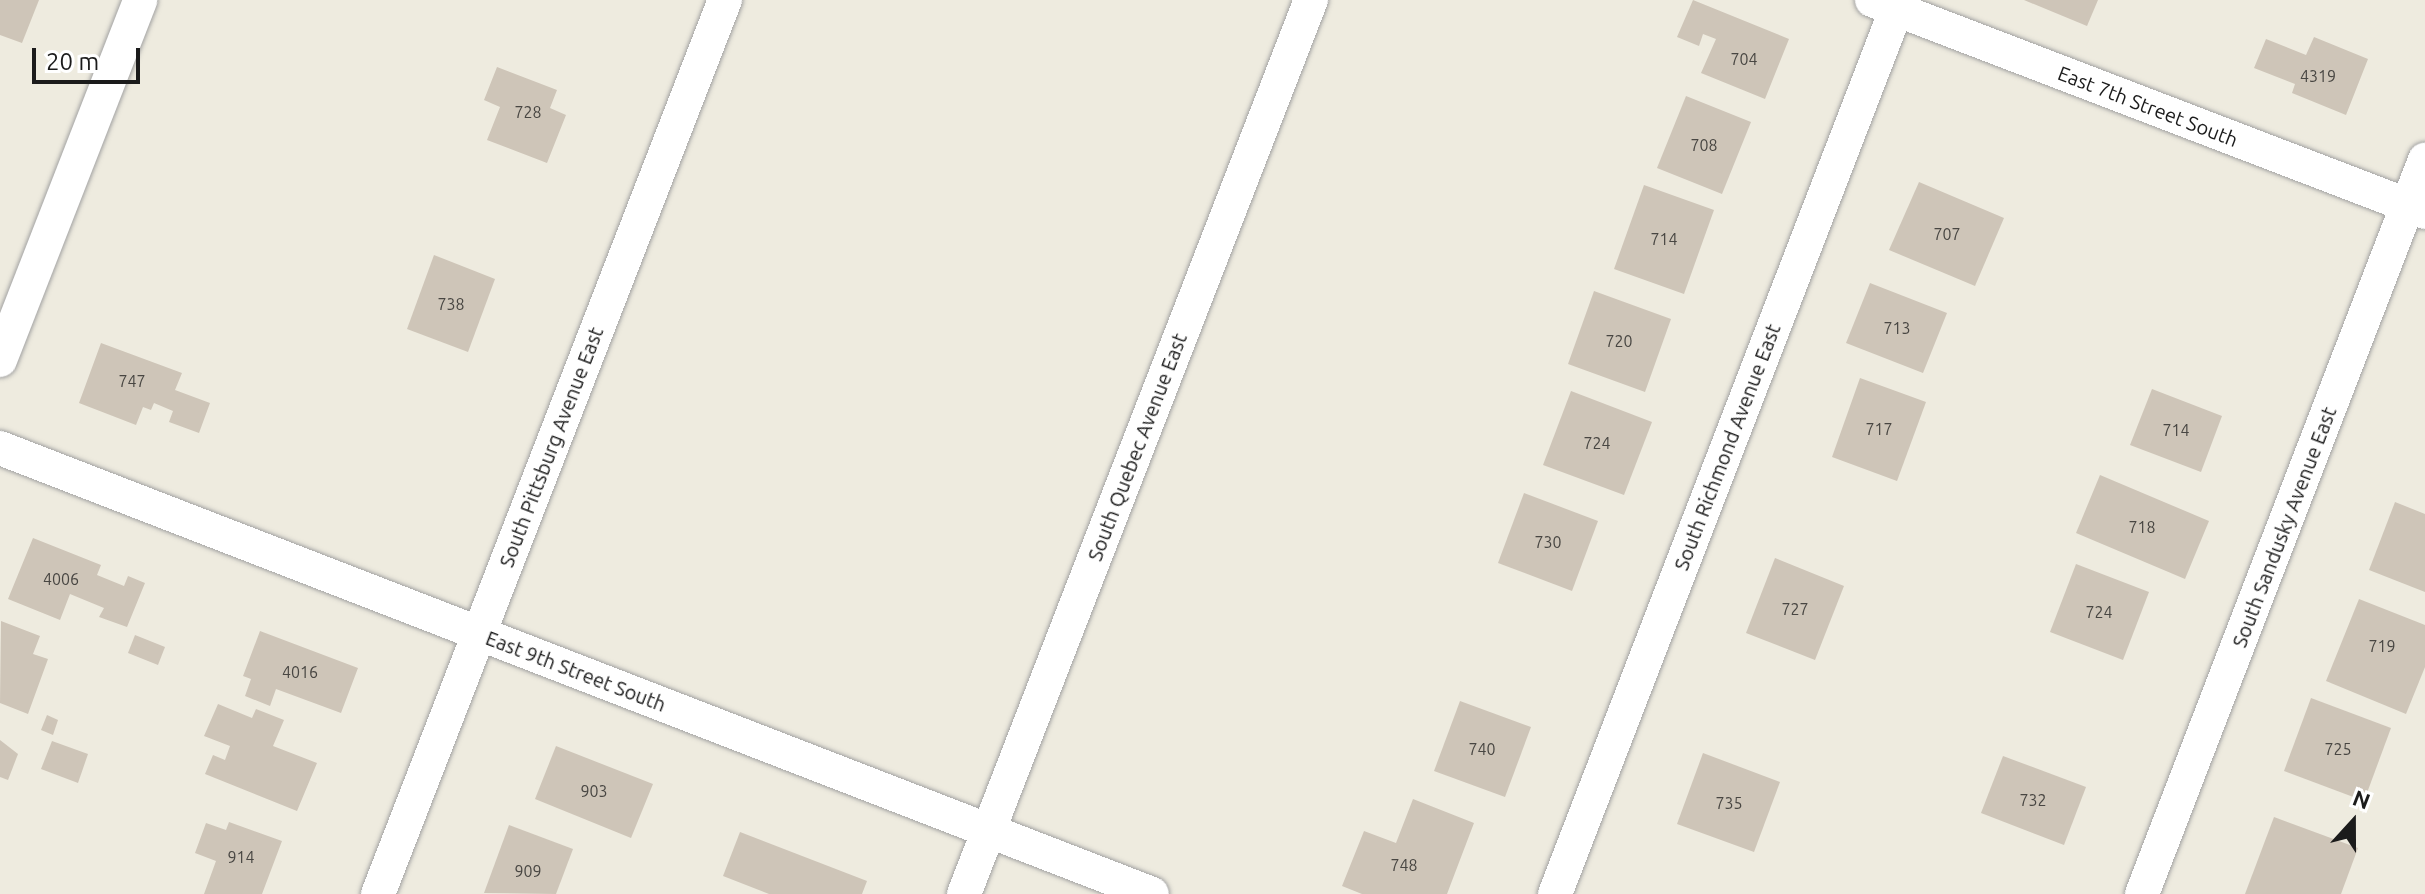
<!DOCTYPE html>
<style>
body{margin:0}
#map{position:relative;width:2425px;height:894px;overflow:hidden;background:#eeebdf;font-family:Ubuntu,sans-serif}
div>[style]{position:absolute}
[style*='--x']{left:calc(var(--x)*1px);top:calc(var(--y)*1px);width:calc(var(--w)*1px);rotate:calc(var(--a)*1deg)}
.building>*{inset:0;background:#cec5b8}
.roads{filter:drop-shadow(0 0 2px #a2a2a2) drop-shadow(0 0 2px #a2a2a2)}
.street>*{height:34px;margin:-17px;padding:0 17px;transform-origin:17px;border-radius:17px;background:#fff}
span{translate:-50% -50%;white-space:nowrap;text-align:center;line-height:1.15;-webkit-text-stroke:6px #fff;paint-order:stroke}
.number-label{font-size:16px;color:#484642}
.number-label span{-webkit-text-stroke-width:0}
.street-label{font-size:20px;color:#1b1b1b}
.north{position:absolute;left:2313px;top:782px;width:80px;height:80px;-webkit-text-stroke:6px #fff;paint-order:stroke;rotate:21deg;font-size:22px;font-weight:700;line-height:32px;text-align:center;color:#1b1b1b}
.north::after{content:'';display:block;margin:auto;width:28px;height:36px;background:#1b1b1b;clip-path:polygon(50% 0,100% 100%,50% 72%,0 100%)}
.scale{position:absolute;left:32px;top:48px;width:108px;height:36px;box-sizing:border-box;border:4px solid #1b1b1b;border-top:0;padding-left:10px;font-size:24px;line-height:28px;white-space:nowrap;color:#1b1b1b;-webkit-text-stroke:6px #fff;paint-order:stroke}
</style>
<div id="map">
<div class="building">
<i style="clip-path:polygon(0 0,39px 0,22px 43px,0 35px)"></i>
<i style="clip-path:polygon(1693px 0,1789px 39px,1765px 99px,1701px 73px,1716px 39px,1703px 34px,1699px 46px,1677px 37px)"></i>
<i style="clip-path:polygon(2024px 0,2098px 0,2087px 26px)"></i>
<i style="clip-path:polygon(2314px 37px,2368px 59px,2346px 115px,2292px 93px,2295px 84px,2254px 68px,2266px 39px,2306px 55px)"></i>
<i style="clip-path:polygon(497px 67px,557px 90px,550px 108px,566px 115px,547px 163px,487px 140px,500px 107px,484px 100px)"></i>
<i style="clip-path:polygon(1686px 96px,1751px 122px,1722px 194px,1657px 168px)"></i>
<i style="clip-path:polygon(1919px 182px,2004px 218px,1975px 286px,1889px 250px)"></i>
<i style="clip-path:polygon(1644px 185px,1714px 210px,1684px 294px,1614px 269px)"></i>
<i style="clip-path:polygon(434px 255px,495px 279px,468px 352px,407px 329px)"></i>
<i style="clip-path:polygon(1870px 283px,1947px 313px,1923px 373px,1846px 343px)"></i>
<i style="clip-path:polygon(1594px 291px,1671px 319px,1645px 392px,1568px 364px)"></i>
<i style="clip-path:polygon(101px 343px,182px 373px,175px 390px,210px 403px,199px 433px,169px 422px,173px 411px,154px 403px,151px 410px,143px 407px,136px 425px,79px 403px)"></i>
<i style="clip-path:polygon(1860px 378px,1926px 402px,1897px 481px,1832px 457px)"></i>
<i style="clip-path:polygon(2152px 389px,2222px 416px,2201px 472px,2130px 445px)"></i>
<i style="clip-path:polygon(1571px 391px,1652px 422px,1624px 495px,1543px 465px)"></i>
<i style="clip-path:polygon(2100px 475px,2209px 521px,2185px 579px,2076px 533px)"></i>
<i style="clip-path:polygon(1524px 493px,1598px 521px,1572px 591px,1498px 563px)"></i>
<i style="clip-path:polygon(2395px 502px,2425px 514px,2425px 592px,2369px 570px)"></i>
<i style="clip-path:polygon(33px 538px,101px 565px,97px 575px,124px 586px,128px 576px,145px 583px,127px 627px,99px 617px,104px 608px,70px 594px,60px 620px,8px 599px)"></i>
<i style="clip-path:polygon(1775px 558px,1844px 586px,1815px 660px,1746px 633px)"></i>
<i style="clip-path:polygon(2076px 564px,2149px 592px,2123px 660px,2050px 632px)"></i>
<i style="clip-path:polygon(2359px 599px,2425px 625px,2425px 667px,2406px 714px,2326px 681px)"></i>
<i style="clip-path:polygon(1px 621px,40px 636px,33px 654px,48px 659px,28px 714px,0 703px)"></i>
<i style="clip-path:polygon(260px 631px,358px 668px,341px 713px,276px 689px,270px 706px,245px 696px,251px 679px,243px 676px)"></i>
<i style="clip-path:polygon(135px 635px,165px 647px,158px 665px,128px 653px)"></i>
<i style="clip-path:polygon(2311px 698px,2391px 728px,2364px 801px,2284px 771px)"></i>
<i style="clip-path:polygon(1460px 701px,1531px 727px,1505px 797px,1434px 771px)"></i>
<i style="clip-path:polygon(218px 704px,252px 718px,256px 709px,284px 720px,273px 746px,317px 763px,297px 811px,205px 774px,213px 755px,225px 760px,230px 746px,204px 736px)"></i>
<i style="clip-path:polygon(47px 715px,58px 720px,53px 735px,41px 730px)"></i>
<i style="clip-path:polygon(0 740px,18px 754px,8px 780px,0 777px)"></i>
<i style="clip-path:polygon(52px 741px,88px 754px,78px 783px,41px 769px)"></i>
<i style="clip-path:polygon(556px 746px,653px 784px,631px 838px,535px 799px)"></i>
<i style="clip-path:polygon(1703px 753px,1780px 782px,1754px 852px,1677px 824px)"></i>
<i style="clip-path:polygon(2003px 756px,2086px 787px,2064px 845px,1981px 813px)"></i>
<i style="clip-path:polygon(1413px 799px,1474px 823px,1447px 894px,1362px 894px,1342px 886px,1364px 831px,1396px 843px)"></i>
<i style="clip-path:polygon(2274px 817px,2358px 848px,2341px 894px,2245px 894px)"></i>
<i style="clip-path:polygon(229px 822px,282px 841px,262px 894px,204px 894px,216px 861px,195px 853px,206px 823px,226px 830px)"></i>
<i style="clip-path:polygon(509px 825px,573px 849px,556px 894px,484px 893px)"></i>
<i style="clip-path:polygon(740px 832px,867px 881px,862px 894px,769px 894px,723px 876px)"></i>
</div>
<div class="roads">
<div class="street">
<i style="--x:1872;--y:0;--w:592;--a:20.97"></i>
<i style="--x:0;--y:360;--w:386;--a:-68.7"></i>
<i style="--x:0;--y:448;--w:1235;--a:21.16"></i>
<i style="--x:378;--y:894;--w:959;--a:-68.79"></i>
<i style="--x:964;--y:894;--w:959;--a:-68.79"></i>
<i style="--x:1555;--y:894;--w:958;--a:-68.9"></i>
<i style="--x:2142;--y:894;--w:787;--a:-68.92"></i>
</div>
</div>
<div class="number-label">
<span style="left:1744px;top:59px">704</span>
<span style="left:2318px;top:76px">4319</span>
<span style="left:528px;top:112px">728</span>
<span style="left:1704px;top:145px">708</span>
<span style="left:1947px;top:234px">707</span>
<span style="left:1664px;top:239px">714</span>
<span style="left:451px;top:304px">738</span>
<span style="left:1897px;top:328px">713</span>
<span style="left:1619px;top:341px">720</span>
<span style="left:132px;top:381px">747</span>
<span style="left:1879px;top:429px">717</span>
<span style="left:2176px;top:430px">714</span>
<span style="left:1597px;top:443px">724</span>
<span style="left:2142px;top:527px">718</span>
<span style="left:1548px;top:542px">730</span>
<span style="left:61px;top:579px">4006</span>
<span style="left:1795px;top:609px">727</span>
<span style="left:2099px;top:612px">724</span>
<span style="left:2382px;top:646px">719</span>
<span style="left:300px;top:672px">4016</span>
<span style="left:1482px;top:749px">740</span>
<span style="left:2338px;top:749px">725</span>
<span style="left:594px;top:791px">903</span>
<span style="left:2033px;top:800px">732</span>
<span style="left:1729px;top:803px">735</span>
<span style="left:241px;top:857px">914</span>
<span style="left:1404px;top:865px">748</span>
<span style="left:528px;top:871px">909</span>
</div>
<div class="street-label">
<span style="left:2148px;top:106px;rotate:21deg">East 7th Street South</span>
<span style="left:551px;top:447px;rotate:-69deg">South Pittsburg Avenue East</span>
<span style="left:1137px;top:447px;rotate:-69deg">South Quebec Avenue East</span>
<span style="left:1727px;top:447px;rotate:-69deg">South Richmond Avenue East</span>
<span style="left:2284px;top:527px;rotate:-69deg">South Sandusky Avenue East</span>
<span style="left:576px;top:671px;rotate:21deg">East 9th Street South</span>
</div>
<div class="north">N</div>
<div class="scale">20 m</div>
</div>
